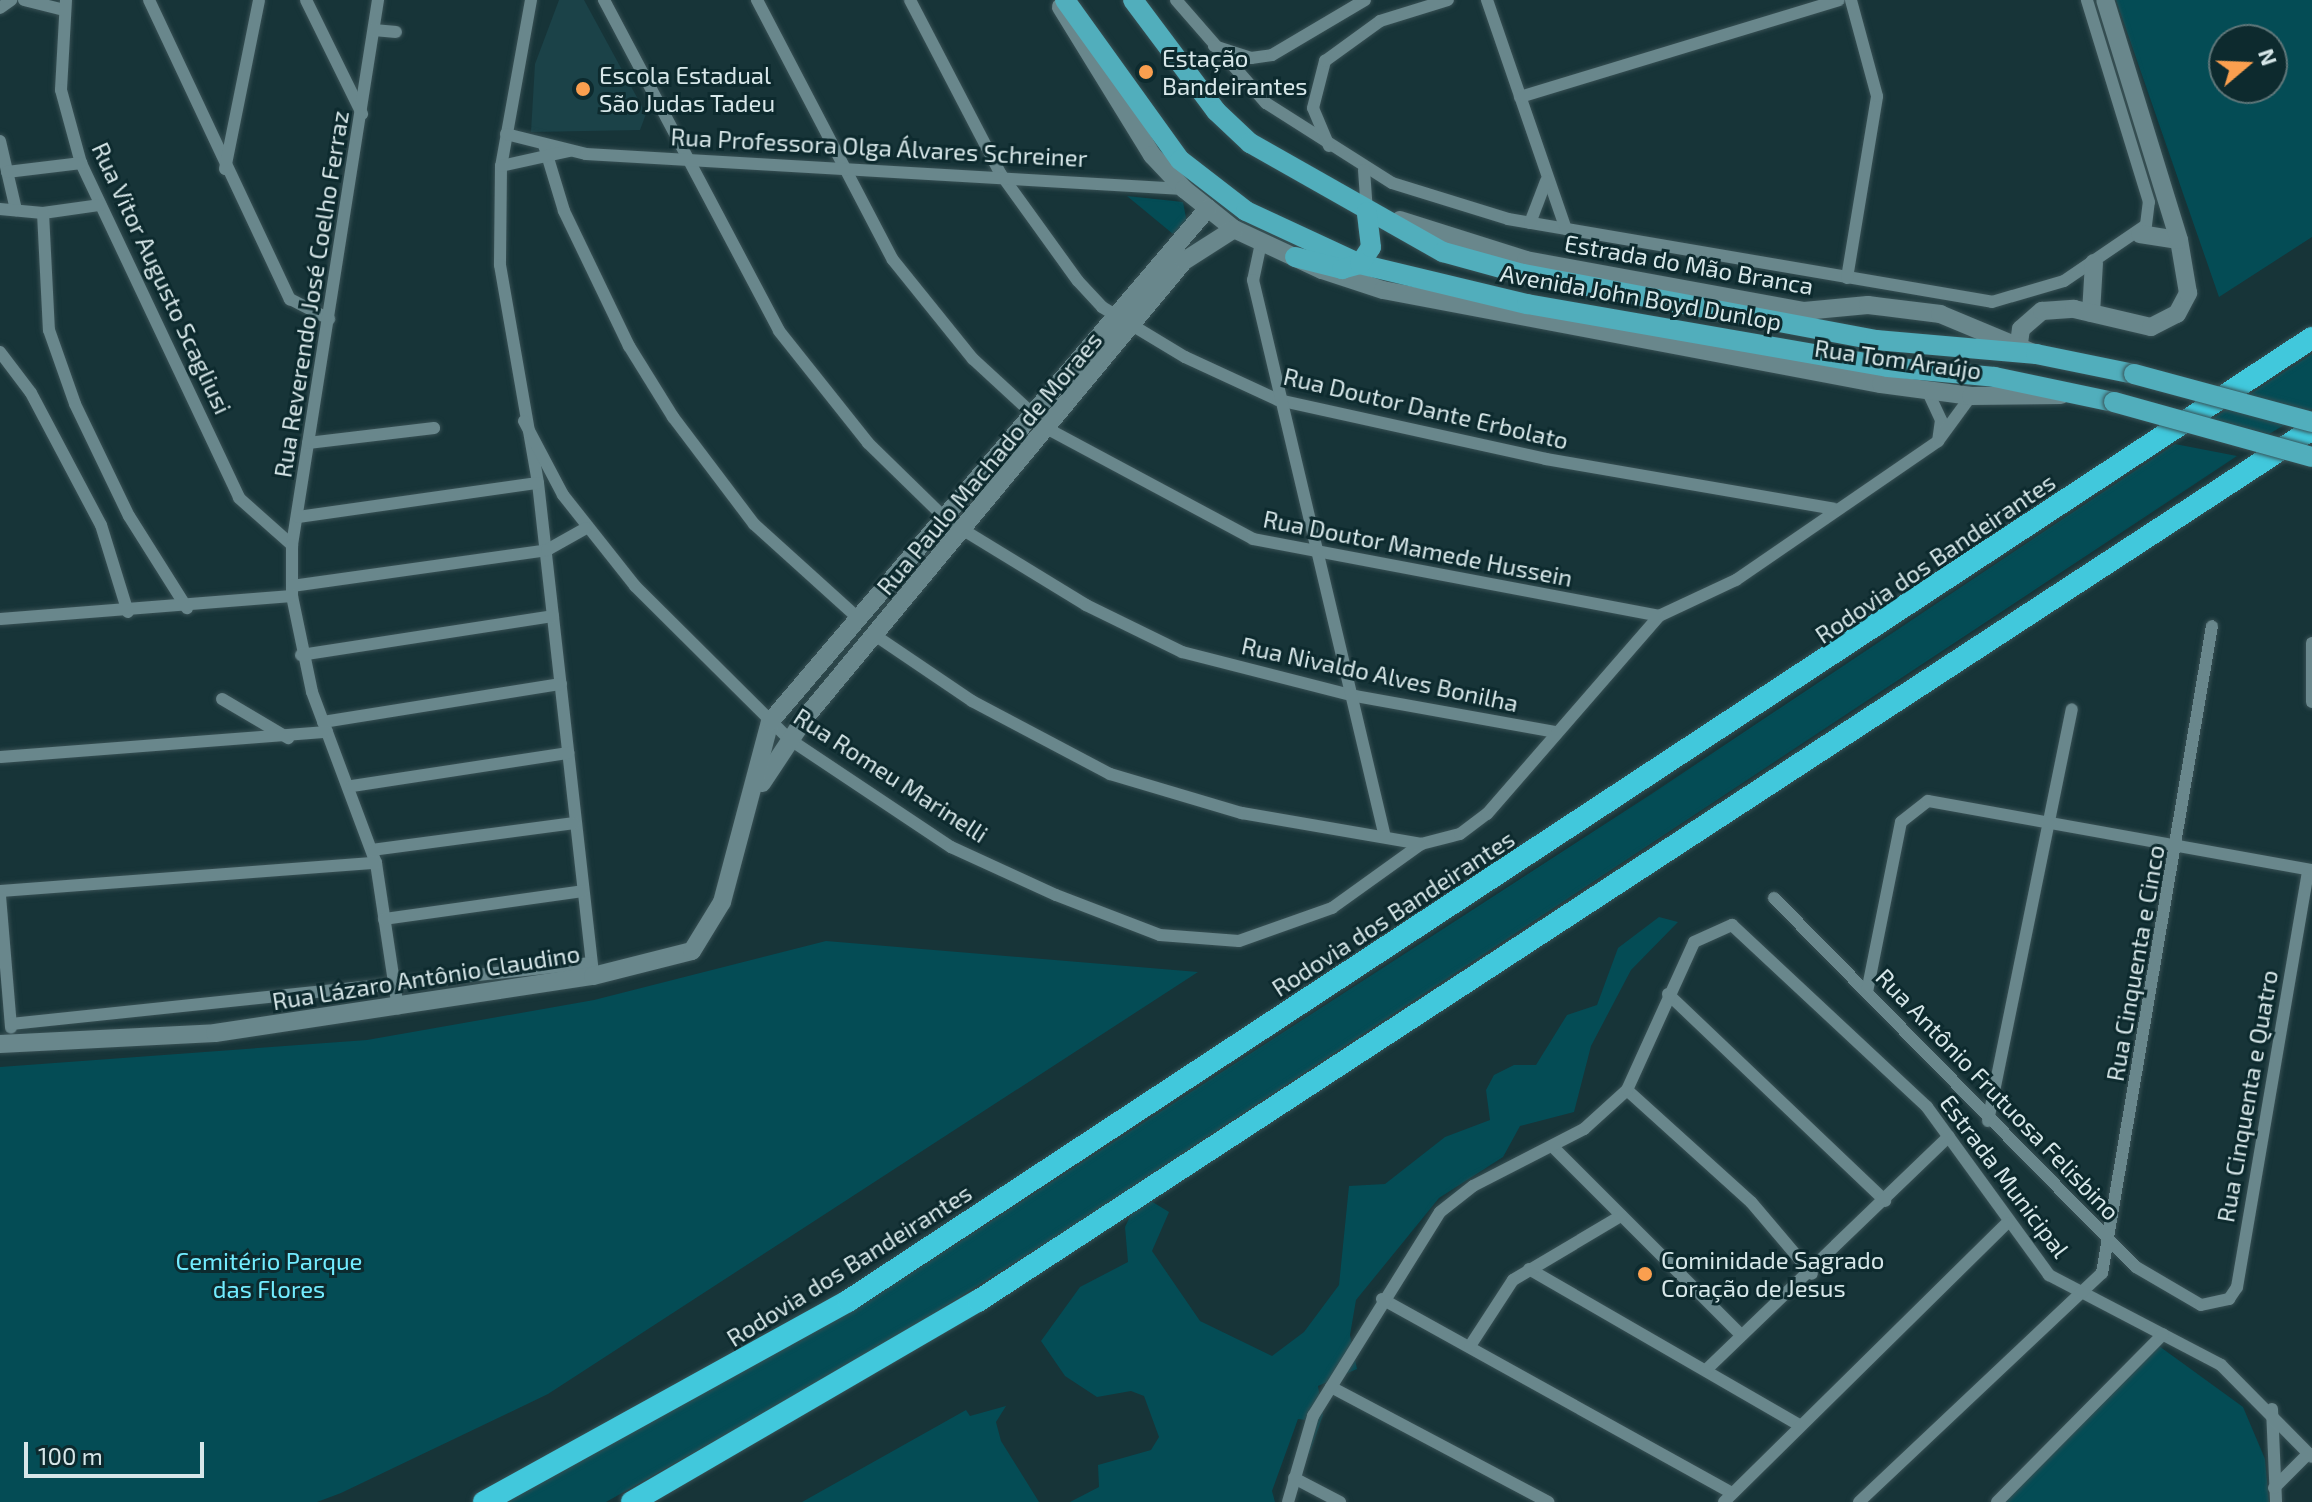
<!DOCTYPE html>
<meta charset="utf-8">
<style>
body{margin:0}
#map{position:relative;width:2312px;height:1502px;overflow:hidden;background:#173438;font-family:"Exo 2",sans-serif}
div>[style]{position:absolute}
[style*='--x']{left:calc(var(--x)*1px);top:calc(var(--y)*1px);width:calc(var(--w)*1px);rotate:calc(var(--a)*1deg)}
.built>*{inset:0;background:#1b4248}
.green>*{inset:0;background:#044c55}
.roads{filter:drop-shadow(0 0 2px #385054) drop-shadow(0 0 2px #385054)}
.street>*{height:12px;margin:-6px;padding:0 6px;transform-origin:6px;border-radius:6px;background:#69878c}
.secondary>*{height:18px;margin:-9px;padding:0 9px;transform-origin:9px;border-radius:9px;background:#69878c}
.primary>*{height:20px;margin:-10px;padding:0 10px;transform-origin:10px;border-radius:10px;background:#51aebc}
.highway>*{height:22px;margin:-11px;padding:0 11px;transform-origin:11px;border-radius:11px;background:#41c8dc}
.bridges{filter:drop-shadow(0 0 2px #385054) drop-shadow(0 0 2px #385054)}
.primary-bridge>*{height:20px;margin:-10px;padding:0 10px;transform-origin:10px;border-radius:10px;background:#51aebc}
.dots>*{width:22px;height:22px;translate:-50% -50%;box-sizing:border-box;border:4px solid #0d2a2e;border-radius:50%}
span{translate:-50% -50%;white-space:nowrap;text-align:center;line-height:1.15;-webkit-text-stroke:6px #0d2a2e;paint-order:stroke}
.poi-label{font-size:24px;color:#d7e7e9}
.left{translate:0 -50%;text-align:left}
.street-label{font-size:24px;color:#d7e7e9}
.park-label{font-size:24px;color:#72ecff}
.north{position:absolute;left:2208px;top:24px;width:80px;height:80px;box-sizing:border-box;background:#0d2a2e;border:2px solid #5e7679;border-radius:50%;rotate:71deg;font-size:22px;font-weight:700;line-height:32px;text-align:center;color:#d7e7e9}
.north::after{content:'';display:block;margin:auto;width:28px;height:36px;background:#fa9f4f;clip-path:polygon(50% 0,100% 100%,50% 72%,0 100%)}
.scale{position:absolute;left:24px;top:1442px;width:180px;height:36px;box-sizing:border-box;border:4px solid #d7e7e9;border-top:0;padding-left:10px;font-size:24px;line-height:28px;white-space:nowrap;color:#d7e7e9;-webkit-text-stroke:6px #0d2a2e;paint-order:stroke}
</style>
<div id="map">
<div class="built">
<i style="clip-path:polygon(559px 0,584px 0,646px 114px,640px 130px,531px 132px,535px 64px)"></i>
</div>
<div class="green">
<i style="clip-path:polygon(evenodd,2116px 0,2312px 0,2312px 237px,2219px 297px,2116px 0,2224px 40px,2272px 40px,2272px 88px,2224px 88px,2224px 40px)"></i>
<i style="clip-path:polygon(1127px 196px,1183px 202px,1187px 223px,1173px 234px)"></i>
<i style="clip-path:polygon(2312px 354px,2312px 409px,2269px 434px,2212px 419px)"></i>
<i style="clip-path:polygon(2175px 444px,2237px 456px,1071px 1227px,874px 1351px,606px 1502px,507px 1502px,851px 1312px,1653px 793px)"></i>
<i style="clip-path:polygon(1659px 917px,1678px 922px,1631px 970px,1591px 1046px,1574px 1112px,1520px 1126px,1503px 1157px,1439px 1198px,1356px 1300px,1350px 1335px,1357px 1369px,1318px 1386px,1323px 1415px,1309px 1455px,1306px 1420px,1298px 1419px,1272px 1491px,1275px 1502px,1070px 1502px,1099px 1487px,1098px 1465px,1151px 1450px,1159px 1437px,1144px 1396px,1131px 1391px,1097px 1397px,1065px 1376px,1041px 1341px,1080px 1287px,1128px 1262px,1125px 1227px,1133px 1210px,1151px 1201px,1169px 1212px,1152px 1251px,1200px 1321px,1272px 1356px,1304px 1332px,1339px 1285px,1349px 1186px,1385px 1184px,1445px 1137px,1490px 1120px,1486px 1090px,1494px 1075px,1514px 1065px,1536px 1065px,1567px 1015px,1597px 1005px,1618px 948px)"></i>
<i style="clip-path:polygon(826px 941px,1198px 972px,548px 1394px,341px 1493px,317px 1502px,0 1502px,0 1067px,367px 1040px,594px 1000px)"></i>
<i style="clip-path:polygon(2159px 1346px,2243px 1407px,2265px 1459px,2269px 1502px,2002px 1502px)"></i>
<i style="clip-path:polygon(1006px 1406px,996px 1422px,1001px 1441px,1039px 1502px,802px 1502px,966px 1410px,970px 1416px)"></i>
</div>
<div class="roads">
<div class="street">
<i style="--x:24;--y:0;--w:41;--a:14"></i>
<i style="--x:66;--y:0;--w:90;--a:93.2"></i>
<i style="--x:61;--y:90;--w:76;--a:74.7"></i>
<i style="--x:81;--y:163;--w:370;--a:64.7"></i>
<i style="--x:239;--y:498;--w:71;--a:41.6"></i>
<i style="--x:149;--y:0;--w:331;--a:64.8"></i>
<i style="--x:290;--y:299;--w:44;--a:27.1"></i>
<i style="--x:306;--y:0;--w:127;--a:63.8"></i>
<i style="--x:378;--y:0;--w:552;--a:98.97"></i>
<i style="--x:292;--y:545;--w:51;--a:90"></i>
<i style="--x:292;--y:596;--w:98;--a:78.2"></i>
<i style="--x:312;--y:692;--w:183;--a:69.5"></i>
<i style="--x:376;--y:863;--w:147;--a:81.4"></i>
<i style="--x:531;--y:0;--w:169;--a:100.2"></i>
<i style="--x:501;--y:166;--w:99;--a:90.6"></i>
<i style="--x:500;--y:265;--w:221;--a:80.1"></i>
<i style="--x:538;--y:483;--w:496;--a:83.6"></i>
<i style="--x:604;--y:0;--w:374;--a:62.1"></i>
<i style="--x:779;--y:331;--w:143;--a:51.5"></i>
<i style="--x:868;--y:443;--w:110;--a:44.3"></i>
<i style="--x:947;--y:520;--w:163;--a:31.4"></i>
<i style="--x:1086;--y:605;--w:107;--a:26.1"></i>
<i style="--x:1182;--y:652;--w:179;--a:14.3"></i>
<i style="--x:1355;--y:696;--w:204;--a:10.2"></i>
<i style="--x:757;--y:0;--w:293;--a:62.4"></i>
<i style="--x:893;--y:260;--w:127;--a:51.1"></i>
<i style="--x:973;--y:359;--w:86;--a:42.6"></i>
<i style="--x:910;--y:0;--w:195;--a:62.5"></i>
<i style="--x:1000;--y:173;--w:133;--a:54.2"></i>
<i style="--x:1078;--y:281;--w:35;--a:47"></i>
<i style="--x:1102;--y:307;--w:97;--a:31.1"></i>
<i style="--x:1185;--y:357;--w:102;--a:24.8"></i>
<i style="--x:1278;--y:400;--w:274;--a:12.4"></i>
<i style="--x:1546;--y:459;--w:292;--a:9.8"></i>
<i style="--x:1176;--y:0;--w:137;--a:48.9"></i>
<i style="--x:1266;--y:103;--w:149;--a:32.4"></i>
<i style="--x:1392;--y:183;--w:121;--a:17.2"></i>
<i style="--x:1508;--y:219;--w:491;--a:9.7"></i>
<i style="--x:1992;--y:302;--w:75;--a:-16.3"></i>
<i style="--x:2064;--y:281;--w:99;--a:-34.3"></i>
<i style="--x:2146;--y:225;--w:23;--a:-83"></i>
<i style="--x:2149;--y:202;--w:211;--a:-107.1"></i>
<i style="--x:1487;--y:0;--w:242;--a:71"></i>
<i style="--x:0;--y:8;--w:14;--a:-36"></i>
<i style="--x:374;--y:30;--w:22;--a:5"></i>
<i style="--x:1214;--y:46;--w:39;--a:18"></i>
<i style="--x:1251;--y:58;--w:21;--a:-8"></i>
<i style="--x:1272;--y:55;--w:108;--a:-30.6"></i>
<i style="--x:1520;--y:97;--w:333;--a:-16.9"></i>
<i style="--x:506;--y:134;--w:82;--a:14"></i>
<i style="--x:586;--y:154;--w:598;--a:3.36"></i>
<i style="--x:0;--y:141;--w:71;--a:76.9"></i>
<i style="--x:544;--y:145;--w:69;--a:73.1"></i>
<i style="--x:564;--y:211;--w:150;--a:64.3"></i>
<i style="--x:629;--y:346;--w:84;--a:58.2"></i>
<i style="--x:673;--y:417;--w:134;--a:52.9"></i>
<i style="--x:754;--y:524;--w:142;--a:42.1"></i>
<i style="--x:1329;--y:146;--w:41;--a:-112.8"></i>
<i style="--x:1313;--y:108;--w:49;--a:-75.7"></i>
<i style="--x:1325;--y:61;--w:68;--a:-36"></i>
<i style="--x:1380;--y:21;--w:71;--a:-17.2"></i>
<i style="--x:501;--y:166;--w:70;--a:-12.4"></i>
<i style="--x:225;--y:169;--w:172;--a:-78.6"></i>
<i style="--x:1364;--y:170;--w:42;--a:85.9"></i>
<i style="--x:7;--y:172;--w:75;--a:-6.9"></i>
<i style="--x:0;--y:209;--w:43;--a:5.3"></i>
<i style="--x:43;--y:213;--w:58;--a:-8"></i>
<i style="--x:43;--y:213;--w:117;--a:87.1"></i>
<i style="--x:49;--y:330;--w:78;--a:70.6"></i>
<i style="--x:75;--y:404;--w:124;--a:64.3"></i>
<i style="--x:129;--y:516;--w:109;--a:57.8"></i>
<i style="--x:1530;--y:223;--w:45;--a:-69.1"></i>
<i style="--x:1261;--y:243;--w:38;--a:102"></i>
<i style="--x:1253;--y:280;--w:572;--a:76.67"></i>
<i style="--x:1847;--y:278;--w:184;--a:-80.6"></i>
<i style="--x:1877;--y:96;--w:99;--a:-105.2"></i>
<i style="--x:0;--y:352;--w:51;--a:52.9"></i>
<i style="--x:31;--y:393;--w:149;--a:62.1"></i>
<i style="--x:101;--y:525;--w:91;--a:72.8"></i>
<i style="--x:1927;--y:390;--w:33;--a:65"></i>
<i style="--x:1941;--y:420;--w:21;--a:98"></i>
<i style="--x:524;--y:421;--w:84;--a:62.2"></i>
<i style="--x:563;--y:495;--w:116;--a:51.6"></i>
<i style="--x:635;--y:586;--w:217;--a:44.8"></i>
<i style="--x:789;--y:739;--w:195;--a:33.7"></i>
<i style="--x:951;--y:847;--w:115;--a:24.6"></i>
<i style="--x:1056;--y:895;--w:111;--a:21"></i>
<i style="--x:1160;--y:935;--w:79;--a:4.3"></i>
<i style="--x:1239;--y:941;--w:99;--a:-19.5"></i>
<i style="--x:1332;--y:908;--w:110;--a:-35.7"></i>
<i style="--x:1421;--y:844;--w:40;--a:-14.4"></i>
<i style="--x:1460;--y:834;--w:34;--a:-37"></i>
<i style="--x:1487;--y:814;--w:262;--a:-49"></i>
<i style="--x:1659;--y:616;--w:85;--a:-25.1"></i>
<i style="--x:1736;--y:580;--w:245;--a:-34.5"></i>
<i style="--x:1938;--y:441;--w:56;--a:-53.7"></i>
<i style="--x:1050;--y:430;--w:230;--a:28.2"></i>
<i style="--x:1253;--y:539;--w:413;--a:10.7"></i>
<i style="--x:308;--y:443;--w:127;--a:-6.8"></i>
<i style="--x:298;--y:517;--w:242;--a:-8.1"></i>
<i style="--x:292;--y:586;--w:258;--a:-8"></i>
<i style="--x:547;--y:550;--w:45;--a:-29.4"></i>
<i style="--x:0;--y:619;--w:293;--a:-4.5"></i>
<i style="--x:876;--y:636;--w:116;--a:34.1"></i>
<i style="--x:972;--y:701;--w:156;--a:27.9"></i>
<i style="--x:1110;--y:774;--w:138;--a:16.5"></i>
<i style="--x:1242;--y:813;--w:182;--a:9.8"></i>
<i style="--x:2312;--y:643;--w:59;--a:90"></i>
<i style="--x:301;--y:655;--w:255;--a:-8.8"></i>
<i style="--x:222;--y:699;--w:77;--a:30.6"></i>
<i style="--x:323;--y:722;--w:241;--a:-9.1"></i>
<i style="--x:0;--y:757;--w:328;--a:-4.4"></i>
<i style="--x:352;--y:786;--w:219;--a:-8.7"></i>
<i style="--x:372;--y:850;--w:204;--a:-7.6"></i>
<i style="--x:0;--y:891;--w:377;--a:-4.3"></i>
<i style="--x:0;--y:896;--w:132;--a:85.2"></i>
<i style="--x:1774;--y:898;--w:517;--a:45.55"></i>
<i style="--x:2136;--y:1267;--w:75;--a:30.3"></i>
<i style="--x:2201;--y:1305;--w:29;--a:-12"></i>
<i style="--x:2229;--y:1299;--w:14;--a:-56"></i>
<i style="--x:2237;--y:1287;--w:423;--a:-80.3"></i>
<i style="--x:384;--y:919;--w:200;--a:-8"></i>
<i style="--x:1867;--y:992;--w:173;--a:-78.7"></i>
<i style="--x:1901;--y:822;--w:34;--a:-38"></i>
<i style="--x:1928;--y:801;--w:390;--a:10.2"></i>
<i style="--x:1668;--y:994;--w:300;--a:43.6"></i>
<i style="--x:11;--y:1024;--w:583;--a:-6"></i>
<i style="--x:1627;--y:1090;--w:167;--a:42.1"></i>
<i style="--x:1751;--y:1202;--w:94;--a:49.7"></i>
<i style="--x:1988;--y:1121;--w:420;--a:-78.5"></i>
<i style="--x:1553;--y:1147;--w:266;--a:45"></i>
<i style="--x:1529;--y:1269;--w:310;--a:30"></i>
<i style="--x:1382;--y:1299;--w:397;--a:29"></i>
<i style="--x:1470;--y:1346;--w:79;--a:-56.9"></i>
<i style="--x:1513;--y:1280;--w:126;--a:-30.7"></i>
<i style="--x:1706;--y:1370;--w:337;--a:-43.9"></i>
<i style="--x:1331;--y:1387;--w:246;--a:27.9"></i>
<i style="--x:2272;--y:1409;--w:93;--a:87.5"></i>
<i style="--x:1294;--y:1478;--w:52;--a:27.6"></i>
<i style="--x:2274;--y:1488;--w:49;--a:-45"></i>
<i style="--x:1288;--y:1502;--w:90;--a:-73.8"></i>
<i style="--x:1313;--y:1416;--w:240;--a:-58.1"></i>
<i style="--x:1440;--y:1212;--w:42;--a:-38.2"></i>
<i style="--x:1473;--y:1186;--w:125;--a:-27.2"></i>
<i style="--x:1584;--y:1129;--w:58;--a:-42.2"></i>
<i style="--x:1627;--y:1090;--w:162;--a:-65.6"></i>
<i style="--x:1694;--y:942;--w:42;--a:-24.1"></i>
<i style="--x:1732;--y:925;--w:267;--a:43"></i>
<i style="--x:1927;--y:1107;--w:208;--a:54"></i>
<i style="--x:2049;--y:1275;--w:194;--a:27.6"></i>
<i style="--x:2221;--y:1365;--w:129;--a:45.3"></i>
<i style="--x:1724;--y:1502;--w:397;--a:-44.6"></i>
<i style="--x:1859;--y:1502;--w:334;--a:-43.3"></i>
<i style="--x:2102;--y:1273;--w:656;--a:-80.35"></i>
<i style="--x:1997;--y:1502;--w:236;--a:-45.3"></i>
</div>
<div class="secondary">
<i style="--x:1061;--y:7;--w:174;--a:58.4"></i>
<i style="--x:1152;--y:155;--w:47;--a:46.7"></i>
<i style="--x:1184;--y:189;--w:64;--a:38.7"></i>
<i style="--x:1234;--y:229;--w:97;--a:25"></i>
<i style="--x:1322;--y:270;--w:64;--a:18.2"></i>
<i style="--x:1383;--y:290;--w:507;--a:10.69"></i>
<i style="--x:1881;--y:384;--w:91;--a:7.6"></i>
<i style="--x:1971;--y:396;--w:90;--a:-0.6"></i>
<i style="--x:1400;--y:220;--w:132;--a:17.6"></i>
<i style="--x:1526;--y:260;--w:283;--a:10.4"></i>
<i style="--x:1804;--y:311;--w:64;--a:-5.4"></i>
<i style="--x:1868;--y:305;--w:73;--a:7.1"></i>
<i style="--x:1940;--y:314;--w:104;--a:22.6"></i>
<i style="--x:2140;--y:234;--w:39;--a:9"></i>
<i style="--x:2091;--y:313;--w:50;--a:-86.6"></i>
<i style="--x:2019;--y:343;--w:14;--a:-82"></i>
<i style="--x:2021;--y:329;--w:28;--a:-41"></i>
<i style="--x:2042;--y:311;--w:32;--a:-4"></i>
<i style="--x:2074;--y:309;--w:79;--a:13.2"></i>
<i style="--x:2151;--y:327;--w:29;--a:-27"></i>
<i style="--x:2177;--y:314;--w:24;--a:-62"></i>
<i style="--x:2188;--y:293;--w:54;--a:-99.6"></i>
<i style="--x:2179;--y:240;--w:251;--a:-107.1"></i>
<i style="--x:762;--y:783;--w:78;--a:-56.5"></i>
<i style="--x:805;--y:718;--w:594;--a:-50.33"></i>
<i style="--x:1184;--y:261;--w:59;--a:-32.6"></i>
<i style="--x:0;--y:1044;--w:215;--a:-2.9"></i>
<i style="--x:215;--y:1033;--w:382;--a:-8.6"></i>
<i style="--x:593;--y:976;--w:102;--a:-14.2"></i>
<i style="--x:692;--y:951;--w:57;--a:-58.5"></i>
<i style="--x:722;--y:902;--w:186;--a:-75.1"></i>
<i style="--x:770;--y:722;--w:675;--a:-49.56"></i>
</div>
<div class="primary">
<i style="--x:1065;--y:0;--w:197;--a:54.3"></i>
<i style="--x:1180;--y:160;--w:83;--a:37.7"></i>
<i style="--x:1246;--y:211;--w:126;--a:24.9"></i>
<i style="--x:1360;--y:264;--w:172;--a:13.5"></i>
<i style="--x:1527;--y:304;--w:366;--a:9.9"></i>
<i style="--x:1888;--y:367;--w:107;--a:5.3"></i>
<i style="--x:1995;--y:377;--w:122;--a:11.9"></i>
<i style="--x:1133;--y:0;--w:139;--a:53.2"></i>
<i style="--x:1216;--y:111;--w:47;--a:43.3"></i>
<i style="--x:1250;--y:143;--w:222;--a:29.5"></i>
<i style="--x:1443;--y:252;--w:83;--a:15.4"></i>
<i style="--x:1523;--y:274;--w:359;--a:10.6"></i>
<i style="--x:1876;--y:340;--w:161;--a:5"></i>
<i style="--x:2036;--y:354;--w:100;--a:11.5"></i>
<i style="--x:1295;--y:257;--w:49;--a:14.3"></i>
<i style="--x:1342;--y:269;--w:19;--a:-16"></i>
<i style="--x:1360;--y:264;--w:20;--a:-57"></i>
<i style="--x:1371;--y:247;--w:35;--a:-97"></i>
</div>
<div class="highway">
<i style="--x:484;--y:1502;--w:416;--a:-28.9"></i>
<i style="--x:848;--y:1301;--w:1752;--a:-33.34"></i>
<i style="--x:632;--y:1502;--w:400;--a:-30.2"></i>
<i style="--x:978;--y:1301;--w:1594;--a:-33.17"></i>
</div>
</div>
<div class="bridges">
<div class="primary-bridge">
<i style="--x:2134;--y:374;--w:184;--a:15.1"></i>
<i style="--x:2114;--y:402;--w:205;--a:15.5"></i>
</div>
</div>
<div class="dots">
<i style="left:1146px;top:72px;background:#fa9f4f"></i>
<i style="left:583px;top:89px;background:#fa9f4f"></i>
<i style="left:1645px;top:1274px;background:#fa9f4f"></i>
</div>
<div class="poi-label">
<span class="left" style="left:1162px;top:72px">Estação<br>Bandeirantes</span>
<span class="left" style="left:599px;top:89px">Escola Estadual<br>São Judas Tadeu</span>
<span class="left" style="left:1661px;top:1274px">Cominidade Sagrado<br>Coração de Jesus</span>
</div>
<div class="street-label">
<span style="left:879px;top:147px;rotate:3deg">Rua Professora Olga Álvares Schreiner</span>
<span style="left:1689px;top:264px;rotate:10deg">Estrada do Mão Branca</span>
<span style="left:162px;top:278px;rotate:65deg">Rua Vitor Augusto Scagliusi</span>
<span style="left:311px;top:294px;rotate:-81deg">Rua Reverendo José Coelho Ferraz</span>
<span style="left:1641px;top:297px;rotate:10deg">Avenida John Boyd Dunlop</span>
<span style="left:1898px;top:359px;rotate:8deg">Rua Tom Araújo</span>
<span style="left:1426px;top:408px;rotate:13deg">Rua Doutor Dante Erbolato</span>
<span style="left:989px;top:463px;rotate:-50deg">Rua Paulo Machado de Moraes</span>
<span style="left:1418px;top:548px;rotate:11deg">Rua Doutor Mamede Hussein</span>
<span style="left:1935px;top:558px;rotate:-34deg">Rodovia dos Bandeirantes</span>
<span style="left:1380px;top:674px;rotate:12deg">Rua Nivaldo Alves Bonilha</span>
<span style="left:891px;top:775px;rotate:33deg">Rua Romeu Marinelli</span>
<span style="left:1393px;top:913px;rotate:-33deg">Rodovia dos Bandeirantes</span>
<span style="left:2135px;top:963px;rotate:-80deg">Rua Cinquenta e Cinco</span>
<span style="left:426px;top:977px;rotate:-9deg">Rua Lázaro Antônio Claudino</span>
<span style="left:1998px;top:1094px;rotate:46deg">Rua Antônio Frutuosa Felisbino</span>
<span style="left:2247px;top:1096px;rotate:-80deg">Rua Cinquenta e Quatro</span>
<span style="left:2005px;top:1176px;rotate:53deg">Estrada Municipal</span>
<span style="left:849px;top:1265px;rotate:-32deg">Rodovia dos Bandeirantes</span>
</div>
<div class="park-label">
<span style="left:269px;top:1275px">Cemitério Parque<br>das Flores</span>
</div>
<div class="north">N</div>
<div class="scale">100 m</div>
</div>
